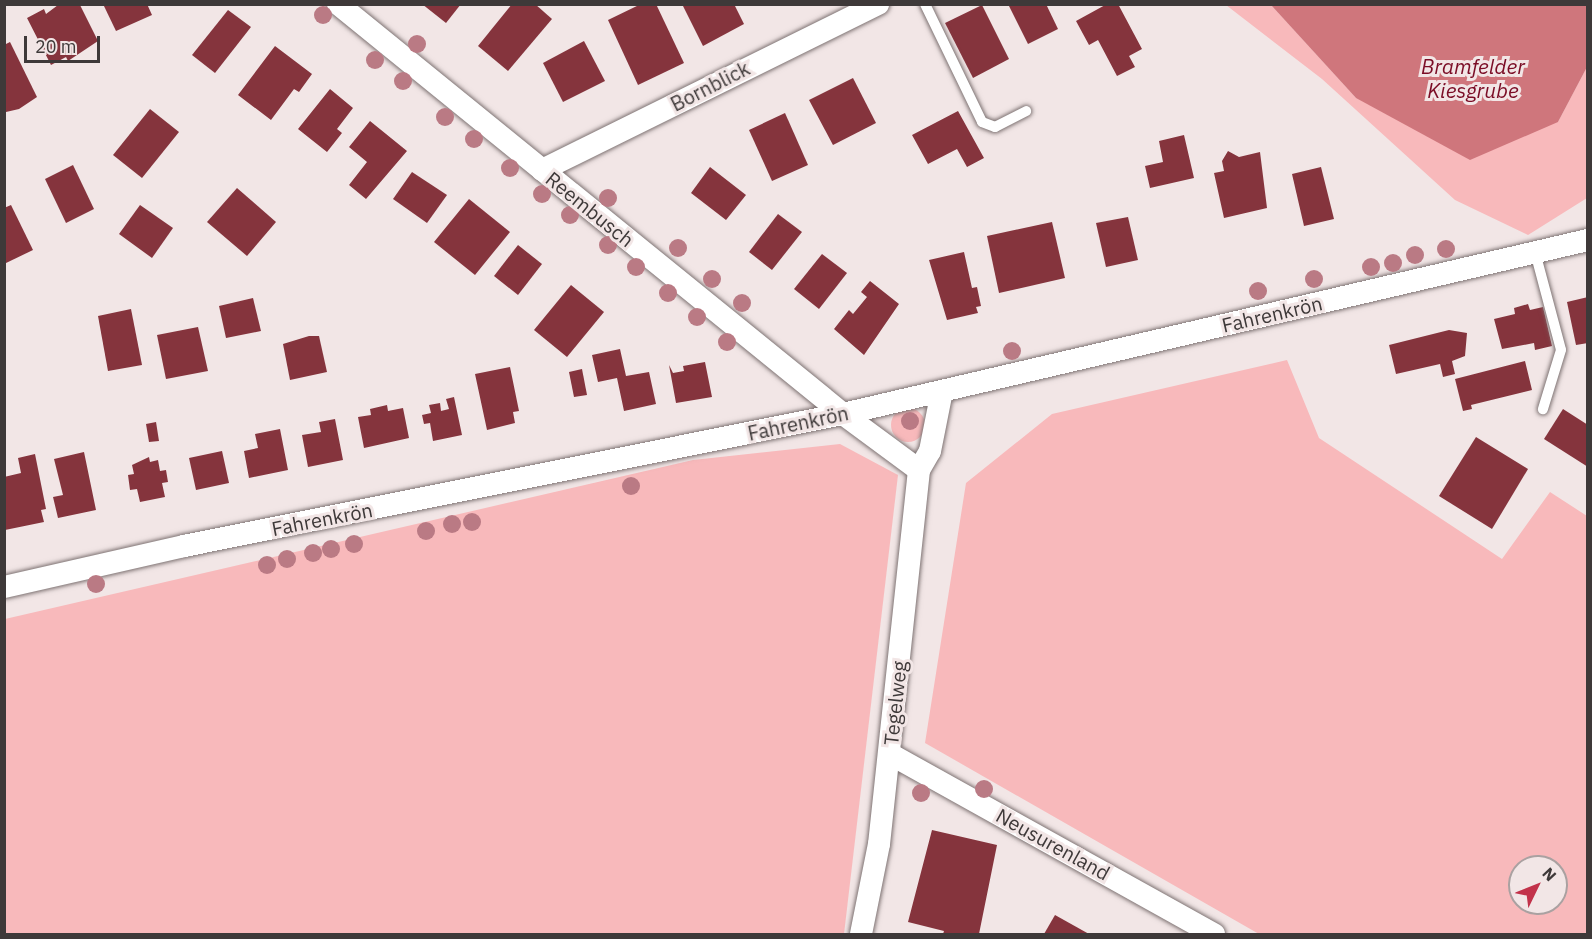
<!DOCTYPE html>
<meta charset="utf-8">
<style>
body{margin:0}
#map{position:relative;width:1592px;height:939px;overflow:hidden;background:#f2e6e6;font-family:"IBM Plex Sans",sans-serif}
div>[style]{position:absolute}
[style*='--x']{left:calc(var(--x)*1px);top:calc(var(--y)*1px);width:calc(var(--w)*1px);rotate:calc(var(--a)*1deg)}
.green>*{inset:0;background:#f8b9bb}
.round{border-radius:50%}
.water>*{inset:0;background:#cf767c}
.building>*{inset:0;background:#85343d}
.roads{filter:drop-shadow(0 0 2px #7e7373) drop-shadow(0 0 2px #7e7373)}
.lane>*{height:10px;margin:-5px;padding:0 5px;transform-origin:5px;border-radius:5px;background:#fff}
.street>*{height:22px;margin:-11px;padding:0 11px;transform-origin:11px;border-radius:11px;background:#fff}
.trees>*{width:18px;height:18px;margin:-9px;border-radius:50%;background:#ba7a84}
span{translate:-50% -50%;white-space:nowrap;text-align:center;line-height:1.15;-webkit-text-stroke:6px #f2e6e6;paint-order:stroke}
.street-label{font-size:20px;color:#3e3939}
.water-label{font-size:21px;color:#7b0d26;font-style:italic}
.frame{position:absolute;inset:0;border:6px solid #3e3939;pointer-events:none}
.north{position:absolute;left:1508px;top:855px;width:60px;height:60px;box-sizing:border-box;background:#f2e6e6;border:2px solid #aaa1a1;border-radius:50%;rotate:47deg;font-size:16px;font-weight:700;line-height:24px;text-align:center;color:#3e3939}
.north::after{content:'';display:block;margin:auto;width:21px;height:27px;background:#c2324a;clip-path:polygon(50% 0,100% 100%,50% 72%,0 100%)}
.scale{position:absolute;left:24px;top:36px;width:76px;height:27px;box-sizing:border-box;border:3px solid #3e3939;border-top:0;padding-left:8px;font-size:18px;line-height:21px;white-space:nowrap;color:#3e3939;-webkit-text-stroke:4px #f2e6e6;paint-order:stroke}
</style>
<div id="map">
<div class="green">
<i style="clip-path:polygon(1226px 5px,1271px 5px,1356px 98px,1558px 122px,1587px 67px,1587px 198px,1528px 235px,1455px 200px,1322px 79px)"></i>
<i style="clip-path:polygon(evenodd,1287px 360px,1319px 438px,1502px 559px,1550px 492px,1587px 516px,1587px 934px,1259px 934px,925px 743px,966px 483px,1052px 414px,1287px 360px,1520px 867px,1556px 867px,1556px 903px,1520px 903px,1520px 867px)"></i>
<i class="round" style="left:891px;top:408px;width:34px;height:34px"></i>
<i style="clip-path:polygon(840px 444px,898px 475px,844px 934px,5px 934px,5px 619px,693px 460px)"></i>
</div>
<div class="water">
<i style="clip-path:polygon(1271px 5px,1587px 5px,1587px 67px,1558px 122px,1470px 160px,1356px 98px)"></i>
</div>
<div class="building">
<i style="clip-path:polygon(103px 4px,147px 4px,152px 15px,116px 31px)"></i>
<i style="clip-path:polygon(422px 4px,461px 4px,446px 23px)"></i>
<i style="clip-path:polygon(512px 4px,535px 4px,552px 19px,508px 71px,478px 46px)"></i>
<i style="clip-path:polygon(641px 4px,656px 4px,684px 63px,638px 85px,608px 20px)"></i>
<i style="clip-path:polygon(682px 4px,734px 4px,744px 24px,703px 46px)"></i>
<i style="clip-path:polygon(1008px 4px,1046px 4px,1058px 29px,1028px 44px)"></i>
<i style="clip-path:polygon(1107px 4px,1118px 4px,1142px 49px,1129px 56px,1135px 67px,1117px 76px,1098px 40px,1089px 45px,1076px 21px)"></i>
<i style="clip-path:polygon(58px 5px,80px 5px,98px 41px,68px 61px,66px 57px,51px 65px,27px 18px,44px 9px,46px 14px)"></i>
<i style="clip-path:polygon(982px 5px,1009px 59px,973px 78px,945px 23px)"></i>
<i style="clip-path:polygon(228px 10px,251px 27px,215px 73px,192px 55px)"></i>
<i style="clip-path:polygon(584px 41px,605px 81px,563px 102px,543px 63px)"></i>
<i style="clip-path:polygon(10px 42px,37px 97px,19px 109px,6px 112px,4px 45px)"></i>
<i style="clip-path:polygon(275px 46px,312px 74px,299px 92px,294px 89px,271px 120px,238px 95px)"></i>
<i style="clip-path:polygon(853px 78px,876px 123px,833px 145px,809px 100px)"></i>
<i style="clip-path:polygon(330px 89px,353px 108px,337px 129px,342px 133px,327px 152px,298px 129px)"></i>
<i style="clip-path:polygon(150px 109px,179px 132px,142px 178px,113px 155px)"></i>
<i style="clip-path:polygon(958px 111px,984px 158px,967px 167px,957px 149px,928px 164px,912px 135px)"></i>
<i style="clip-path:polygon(785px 113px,808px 165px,772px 181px,749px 130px)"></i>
<i style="clip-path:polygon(370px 121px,407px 151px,366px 199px,349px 185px,367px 162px,349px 147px)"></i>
<i style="clip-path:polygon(1184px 135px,1194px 178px,1150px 188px,1145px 166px,1163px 162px,1159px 141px)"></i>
<i style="clip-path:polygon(1228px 151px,1239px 157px,1260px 152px,1267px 208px,1224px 218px,1214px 173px,1224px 171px,1222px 161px)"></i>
<i style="clip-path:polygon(73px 165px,94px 209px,66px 223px,45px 179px)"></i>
<i style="clip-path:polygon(710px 167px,746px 195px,726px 220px,691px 193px)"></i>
<i style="clip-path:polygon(1321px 167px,1334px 219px,1304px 226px,1292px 174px)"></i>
<i style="clip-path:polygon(412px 172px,447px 195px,427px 223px,393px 199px)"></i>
<i style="clip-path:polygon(237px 188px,276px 222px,247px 256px,207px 222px)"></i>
<i style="clip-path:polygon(469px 199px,510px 232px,475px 275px,434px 242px)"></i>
<i style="clip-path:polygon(11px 205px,33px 250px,4px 264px,4px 208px)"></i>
<i style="clip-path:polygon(140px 205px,173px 228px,152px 258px,119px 234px)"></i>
<i style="clip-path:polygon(778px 214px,802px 232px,772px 270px,749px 252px)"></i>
<i style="clip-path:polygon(1128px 217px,1138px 260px,1106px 267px,1096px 223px)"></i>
<i style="clip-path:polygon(1052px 222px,1065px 278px,999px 293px,987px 236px)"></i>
<i style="clip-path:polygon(518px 245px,542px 264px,518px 295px,494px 276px)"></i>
<i style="clip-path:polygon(964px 252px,972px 288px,977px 287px,981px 306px,976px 307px,978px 313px,947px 320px,929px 260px)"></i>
<i style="clip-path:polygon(822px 254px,847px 273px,819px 309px,794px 289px)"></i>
<i style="clip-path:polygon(870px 281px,899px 304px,864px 355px,834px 329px,849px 310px,853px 314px,867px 297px,861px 292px)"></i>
<i style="clip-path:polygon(571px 285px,604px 312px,567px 357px,534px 330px)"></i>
<i style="clip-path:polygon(1588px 297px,1588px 343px,1576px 345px,1567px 302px)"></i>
<i style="clip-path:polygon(253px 298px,261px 331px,226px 338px,219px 306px)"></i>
<i style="clip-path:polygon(1528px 304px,1530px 310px,1543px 307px,1552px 346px,1535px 350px,1534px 343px,1502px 349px,1494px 319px,1515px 314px,1514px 308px)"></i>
<i style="clip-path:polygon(131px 309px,142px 365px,108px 371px,98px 316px)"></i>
<i style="clip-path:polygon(198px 327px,208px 371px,166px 379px,157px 335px)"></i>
<i style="clip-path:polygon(1449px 330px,1467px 333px,1465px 356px,1452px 361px,1455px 374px,1443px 377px,1440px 364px,1396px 374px,1389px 345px)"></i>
<i style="clip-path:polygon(309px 336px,319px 336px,327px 372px,290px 380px,283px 344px)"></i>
<i style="clip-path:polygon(620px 349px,626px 376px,649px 372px,656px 404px,624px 411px,617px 378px,598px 382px,592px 355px)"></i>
<i style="clip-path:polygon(1525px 361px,1532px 390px,1471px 405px,1472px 409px,1463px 411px,1455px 379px)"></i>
<i style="clip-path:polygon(705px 362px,712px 397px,676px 403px,669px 365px,673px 373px,684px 371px,683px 366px)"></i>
<i style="clip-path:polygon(510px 367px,519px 411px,513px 412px,515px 423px,487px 430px,475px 374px)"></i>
<i style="clip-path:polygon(582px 369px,587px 395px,574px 397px,569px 372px)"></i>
<i style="clip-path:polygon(454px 397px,462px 435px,433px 441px,430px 423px,424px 424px,422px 415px,431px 413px,429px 405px,440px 403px,441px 411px,449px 409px,446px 399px)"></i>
<i style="clip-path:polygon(387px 405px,388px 411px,403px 408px,409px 438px,364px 448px,358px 417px,371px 415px,370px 409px)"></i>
<i style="clip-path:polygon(1563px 409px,1588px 425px,1588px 467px,1544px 439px)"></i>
<i style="clip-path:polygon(335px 419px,343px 460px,308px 467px,302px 435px,321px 432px,319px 422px)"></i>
<i style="clip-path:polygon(156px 422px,159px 441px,149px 442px,146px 424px)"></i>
<i style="clip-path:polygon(280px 429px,288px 470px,249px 478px,244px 451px,258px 448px,255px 434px)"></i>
<i style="clip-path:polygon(1476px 437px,1528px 469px,1492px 529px,1439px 496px)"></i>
<i style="clip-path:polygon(222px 451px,229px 483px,196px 490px,189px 458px)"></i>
<i style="clip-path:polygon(84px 452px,96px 510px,58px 518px,53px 497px,63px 495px,54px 459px)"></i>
<i style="clip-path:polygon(35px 454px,46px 509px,41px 510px,44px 522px,5px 530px,4px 477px,21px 473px,18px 458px)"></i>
<i style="clip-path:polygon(149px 457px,150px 462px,158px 460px,160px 471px,166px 470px,168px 482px,162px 483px,165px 497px,140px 502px,137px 489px,130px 490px,128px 475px,134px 474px,132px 465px)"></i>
<i style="clip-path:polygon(932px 830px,997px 845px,979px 934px,943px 934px,944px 931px,908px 922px)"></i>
<i style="clip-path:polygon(1055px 915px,1089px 934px,1044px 934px)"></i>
</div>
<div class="roads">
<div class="lane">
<i style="--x:925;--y:4;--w:131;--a:64.2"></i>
<i style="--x:982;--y:122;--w:14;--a:21"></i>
<i style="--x:995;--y:127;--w:35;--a:-27"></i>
<i style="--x:1535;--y:252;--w:101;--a:75.1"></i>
<i style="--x:1561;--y:350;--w:62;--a:107"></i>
</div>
<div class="street">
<i style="--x:338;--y:4;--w:650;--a:39.07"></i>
<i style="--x:843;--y:414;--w:94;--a:36.4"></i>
<i style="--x:919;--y:470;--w:376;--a:96.1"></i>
<i style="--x:879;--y:844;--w:92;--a:101.3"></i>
<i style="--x:542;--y:170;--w:375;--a:-26.3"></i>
<i style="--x:919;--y:470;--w:22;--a:-60"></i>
<i style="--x:930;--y:451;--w:61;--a:-78.7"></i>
<i style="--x:4;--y:587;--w:185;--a:-12.8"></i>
<i style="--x:184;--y:546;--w:672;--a:-11.33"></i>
<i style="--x:843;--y:414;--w:765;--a:-13.15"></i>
<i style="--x:890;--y:754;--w:371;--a:29.1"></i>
</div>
</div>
<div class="trees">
<i style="left:323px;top:15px"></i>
<i style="left:417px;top:44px"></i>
<i style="left:375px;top:60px"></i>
<i style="left:403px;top:81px"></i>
<i style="left:445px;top:117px"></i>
<i style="left:474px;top:139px"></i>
<i style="left:510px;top:168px"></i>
<i style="left:542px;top:194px"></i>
<i style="left:608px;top:198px"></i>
<i style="left:570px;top:215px"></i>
<i style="left:608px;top:245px"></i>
<i style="left:678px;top:248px"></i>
<i style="left:1446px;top:249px"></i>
<i style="left:1415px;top:255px"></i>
<i style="left:1393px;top:263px"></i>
<i style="left:636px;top:267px"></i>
<i style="left:1371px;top:267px"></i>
<i style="left:712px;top:279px"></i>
<i style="left:1314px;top:279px"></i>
<i style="left:1258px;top:291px"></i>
<i style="left:668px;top:293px"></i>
<i style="left:742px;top:303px"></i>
<i style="left:697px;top:317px"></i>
<i style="left:727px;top:342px"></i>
<i style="left:1012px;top:351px"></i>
<i style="left:910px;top:421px"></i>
<i style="left:631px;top:486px"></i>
<i style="left:472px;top:522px"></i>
<i style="left:452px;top:524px"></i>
<i style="left:426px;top:531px"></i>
<i style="left:354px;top:544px"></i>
<i style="left:331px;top:549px"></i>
<i style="left:313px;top:553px"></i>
<i style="left:287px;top:559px"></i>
<i style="left:267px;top:565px"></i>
<i style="left:96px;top:584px"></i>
<i style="left:984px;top:789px"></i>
<i style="left:921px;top:793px"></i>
</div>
<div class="street-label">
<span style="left:710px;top:86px;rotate:-27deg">Bornblick</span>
<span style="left:590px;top:209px;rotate:39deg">Reembusch</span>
<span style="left:1272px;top:314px;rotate:-13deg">Fahrenkrön</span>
<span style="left:798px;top:423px;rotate:-12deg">Fahrenkrön</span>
<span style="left:322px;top:519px;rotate:-11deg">Fahrenkrön</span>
<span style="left:895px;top:703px;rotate:-84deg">Tegelweg</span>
<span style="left:1053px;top:844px;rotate:29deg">Neusurenland</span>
</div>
<div class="water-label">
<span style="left:1473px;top:78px">Bramfelder<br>Kiesgrube</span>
</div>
<div class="frame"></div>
<div class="north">N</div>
<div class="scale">20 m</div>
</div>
